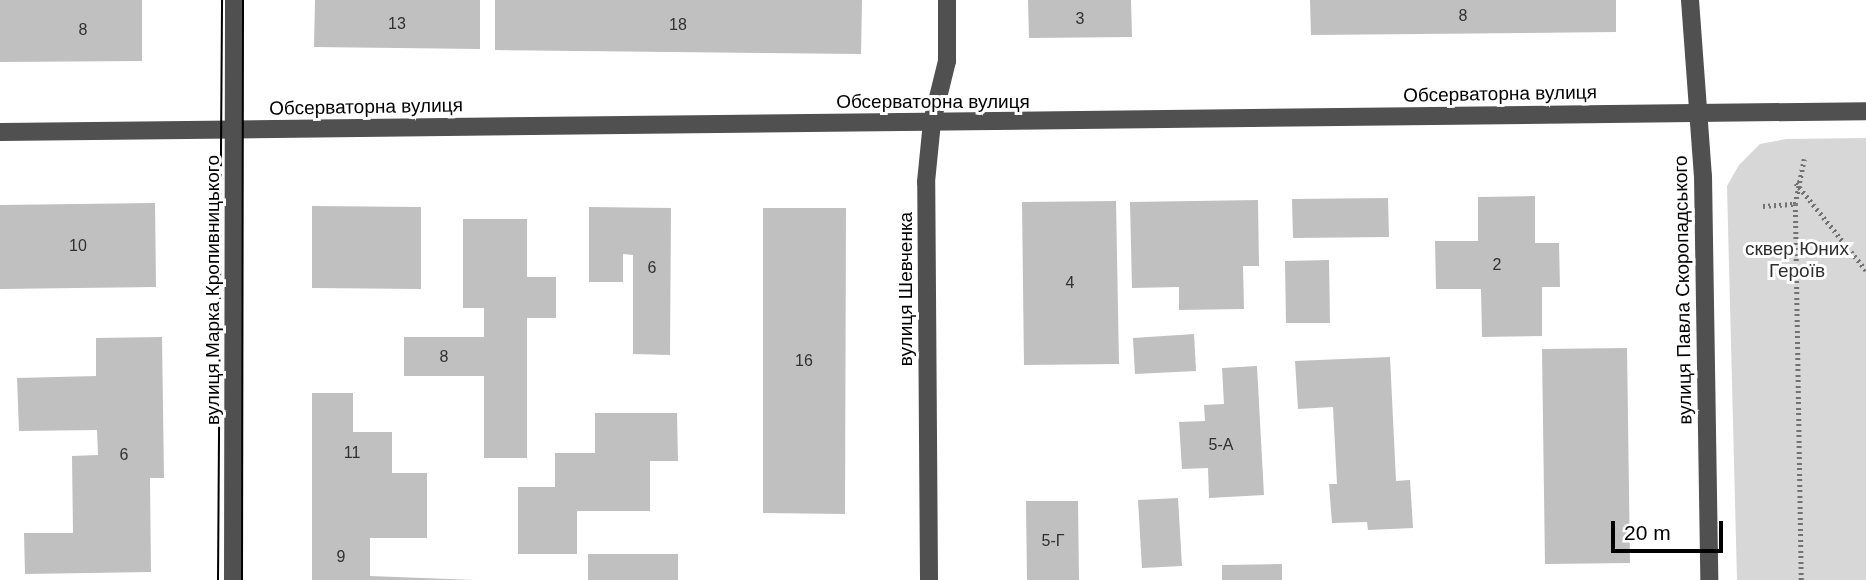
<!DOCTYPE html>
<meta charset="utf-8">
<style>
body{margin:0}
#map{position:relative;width:1866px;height:580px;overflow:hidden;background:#fff;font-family:Arial,sans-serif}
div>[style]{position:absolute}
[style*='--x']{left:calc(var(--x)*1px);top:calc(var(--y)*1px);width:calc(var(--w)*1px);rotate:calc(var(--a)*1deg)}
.green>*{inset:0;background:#d7d7d7}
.building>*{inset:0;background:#c0c0c0}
.path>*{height:4.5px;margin-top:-2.25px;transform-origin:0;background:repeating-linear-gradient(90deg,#727272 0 2px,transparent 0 5.5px)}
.minor>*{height:18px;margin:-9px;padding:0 9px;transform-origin:9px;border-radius:9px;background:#505050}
.tram>*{height:2px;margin:-1px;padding:0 1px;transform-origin:1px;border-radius:1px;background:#000}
span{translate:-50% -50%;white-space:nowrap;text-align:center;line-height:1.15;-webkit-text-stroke:6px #fff;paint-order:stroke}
.number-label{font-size:16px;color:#303030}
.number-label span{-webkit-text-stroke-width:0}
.street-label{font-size:19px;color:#000}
.park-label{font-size:19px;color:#2e2e2e}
.scale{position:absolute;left:1611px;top:521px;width:112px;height:32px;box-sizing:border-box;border:4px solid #000;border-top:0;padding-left:9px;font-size:21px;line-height:24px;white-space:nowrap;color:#000;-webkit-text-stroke:5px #fff;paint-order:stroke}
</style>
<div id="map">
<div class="green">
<i style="clip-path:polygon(1866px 138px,1866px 580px,1737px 580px,1727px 186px,1739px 165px,1760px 144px,1786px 139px)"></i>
</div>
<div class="building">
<i style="clip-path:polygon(0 0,142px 0,142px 61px,0 62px)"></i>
<i style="clip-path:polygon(315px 0,480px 0,480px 49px,314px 47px)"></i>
<i style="clip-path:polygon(495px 0,862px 0,861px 54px,495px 50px)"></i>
<i style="clip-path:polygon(1028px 0,1131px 0,1132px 37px,1029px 38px)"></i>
<i style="clip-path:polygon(1310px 0,1616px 0,1616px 32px,1311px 35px)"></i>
<i style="clip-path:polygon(1535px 196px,1535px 243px,1559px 243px,1560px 287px,1542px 287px,1542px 336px,1482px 337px,1481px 289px,1436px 289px,1435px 241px,1478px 241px,1478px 197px)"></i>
<i style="clip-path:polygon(1388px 198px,1389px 237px,1293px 238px,1292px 199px)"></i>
<i style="clip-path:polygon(1258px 200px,1259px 266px,1243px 266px,1244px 309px,1179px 310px,1179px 287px,1132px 288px,1130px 202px)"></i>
<i style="clip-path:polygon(1116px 201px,1119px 364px,1024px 365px,1022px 202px)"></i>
<i style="clip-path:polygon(155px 203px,156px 287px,0 289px,0 205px)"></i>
<i style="clip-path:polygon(312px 206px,421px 207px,421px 289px,312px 288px)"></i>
<i style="clip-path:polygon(589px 207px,671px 208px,670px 355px,633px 354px,633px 255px,623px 254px,623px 282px,589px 282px)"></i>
<i style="clip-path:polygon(763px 208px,846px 208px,845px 514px,763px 513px)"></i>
<i style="clip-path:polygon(463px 219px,527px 219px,527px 277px,556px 277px,556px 318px,527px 318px,527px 458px,484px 458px,484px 376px,404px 376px,404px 337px,484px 337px,484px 308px,463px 308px)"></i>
<i style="clip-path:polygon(1329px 260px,1330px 323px,1286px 323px,1285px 261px)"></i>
<i style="clip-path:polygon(1194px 334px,1196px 371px,1135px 374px,1133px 338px)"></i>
<i style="clip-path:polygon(162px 337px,164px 478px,150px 478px,151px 572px,25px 574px,24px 533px,73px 533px,72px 456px,98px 455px,97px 430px,19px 431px,17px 378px,96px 376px,96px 338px)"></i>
<i style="clip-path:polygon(1627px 348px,1630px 563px,1545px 564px,1542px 349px)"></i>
<i style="clip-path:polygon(1390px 357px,1396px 481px,1410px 480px,1413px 528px,1368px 530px,1367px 522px,1332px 523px,1329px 484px,1337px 484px,1333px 407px,1298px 409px,1295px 361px)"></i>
<i style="clip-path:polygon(1257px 366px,1264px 495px,1209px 498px,1208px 468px,1182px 469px,1179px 422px,1205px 421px,1204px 405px,1224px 404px,1222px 368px)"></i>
<i style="clip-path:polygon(312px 393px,353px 393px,353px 432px,392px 432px,392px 473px,427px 473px,427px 538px,370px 538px,370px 576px,475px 580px,312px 580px)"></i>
<i style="clip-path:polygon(595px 413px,677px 413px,678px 461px,650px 461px,650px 511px,577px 511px,577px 554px,518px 554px,518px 487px,555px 487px,555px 453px,595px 453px)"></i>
<i style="clip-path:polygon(1178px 498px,1182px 566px,1142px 568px,1138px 500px)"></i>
<i style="clip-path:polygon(1026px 501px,1078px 501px,1079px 580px,1027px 580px)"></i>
<i style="clip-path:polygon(588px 554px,678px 554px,678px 580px,588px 580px)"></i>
<i style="clip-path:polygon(1282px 564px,1282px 580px,1222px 580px,1222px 565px)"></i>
</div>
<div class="path">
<i style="--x:1796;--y:183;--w:112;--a:51.2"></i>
<i style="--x:1763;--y:206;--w:32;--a:-4"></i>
<i style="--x:1801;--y:580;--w:376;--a:-90.9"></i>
<i style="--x:1795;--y:204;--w:46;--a:-78.7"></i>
</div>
<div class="minor">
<i style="--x:1690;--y:0;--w:176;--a:85.8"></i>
<i style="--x:1703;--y:176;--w:404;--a:89.1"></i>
<i style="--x:0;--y:132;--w:1866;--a:-0.64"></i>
<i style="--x:233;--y:580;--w:580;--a:-89.9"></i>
<i style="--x:929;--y:580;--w:398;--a:-90.4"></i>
<i style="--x:926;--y:182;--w:60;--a:-84.3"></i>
<i style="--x:932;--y:122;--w:63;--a:-76.2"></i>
<i style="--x:947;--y:61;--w:61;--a:-90"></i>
</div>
<div class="tram">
<i style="--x:218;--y:580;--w:580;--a:-89.6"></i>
<i style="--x:242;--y:580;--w:580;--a:-89.9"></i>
</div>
<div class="number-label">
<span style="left:1463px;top:16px">8</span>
<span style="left:1080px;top:19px">3</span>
<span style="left:397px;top:24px">13</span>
<span style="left:678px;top:25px">18</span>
<span style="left:83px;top:30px">8</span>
<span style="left:78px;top:246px">10</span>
<span style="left:1497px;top:265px">2</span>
<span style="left:652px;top:268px">6</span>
<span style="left:1070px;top:283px">4</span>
<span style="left:444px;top:357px">8</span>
<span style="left:804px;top:361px">16</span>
<span style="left:1221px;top:445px">5-А</span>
<span style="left:352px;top:453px">11</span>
<span style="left:124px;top:455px">6</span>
<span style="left:1053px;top:541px">5-Г</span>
<span style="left:341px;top:557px">9</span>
</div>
<div class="street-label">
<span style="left:1500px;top:94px;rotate:-1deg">Обсерваторна вулиця</span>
<span style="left:933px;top:102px">Обсерваторна вулиця</span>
<span style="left:366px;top:107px;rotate:-1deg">Обсерваторна вулиця</span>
<span style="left:906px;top:289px;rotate:-90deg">вулиця Шевченка</span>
<span style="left:213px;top:290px;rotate:-90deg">вулиця Марка Кропивницького</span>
<span style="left:1683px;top:290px;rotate:-91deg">вулиця Павла Скоропадського</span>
</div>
<div class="park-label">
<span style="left:1797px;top:260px">сквер Юних<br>Героїв</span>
</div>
<div class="scale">20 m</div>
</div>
